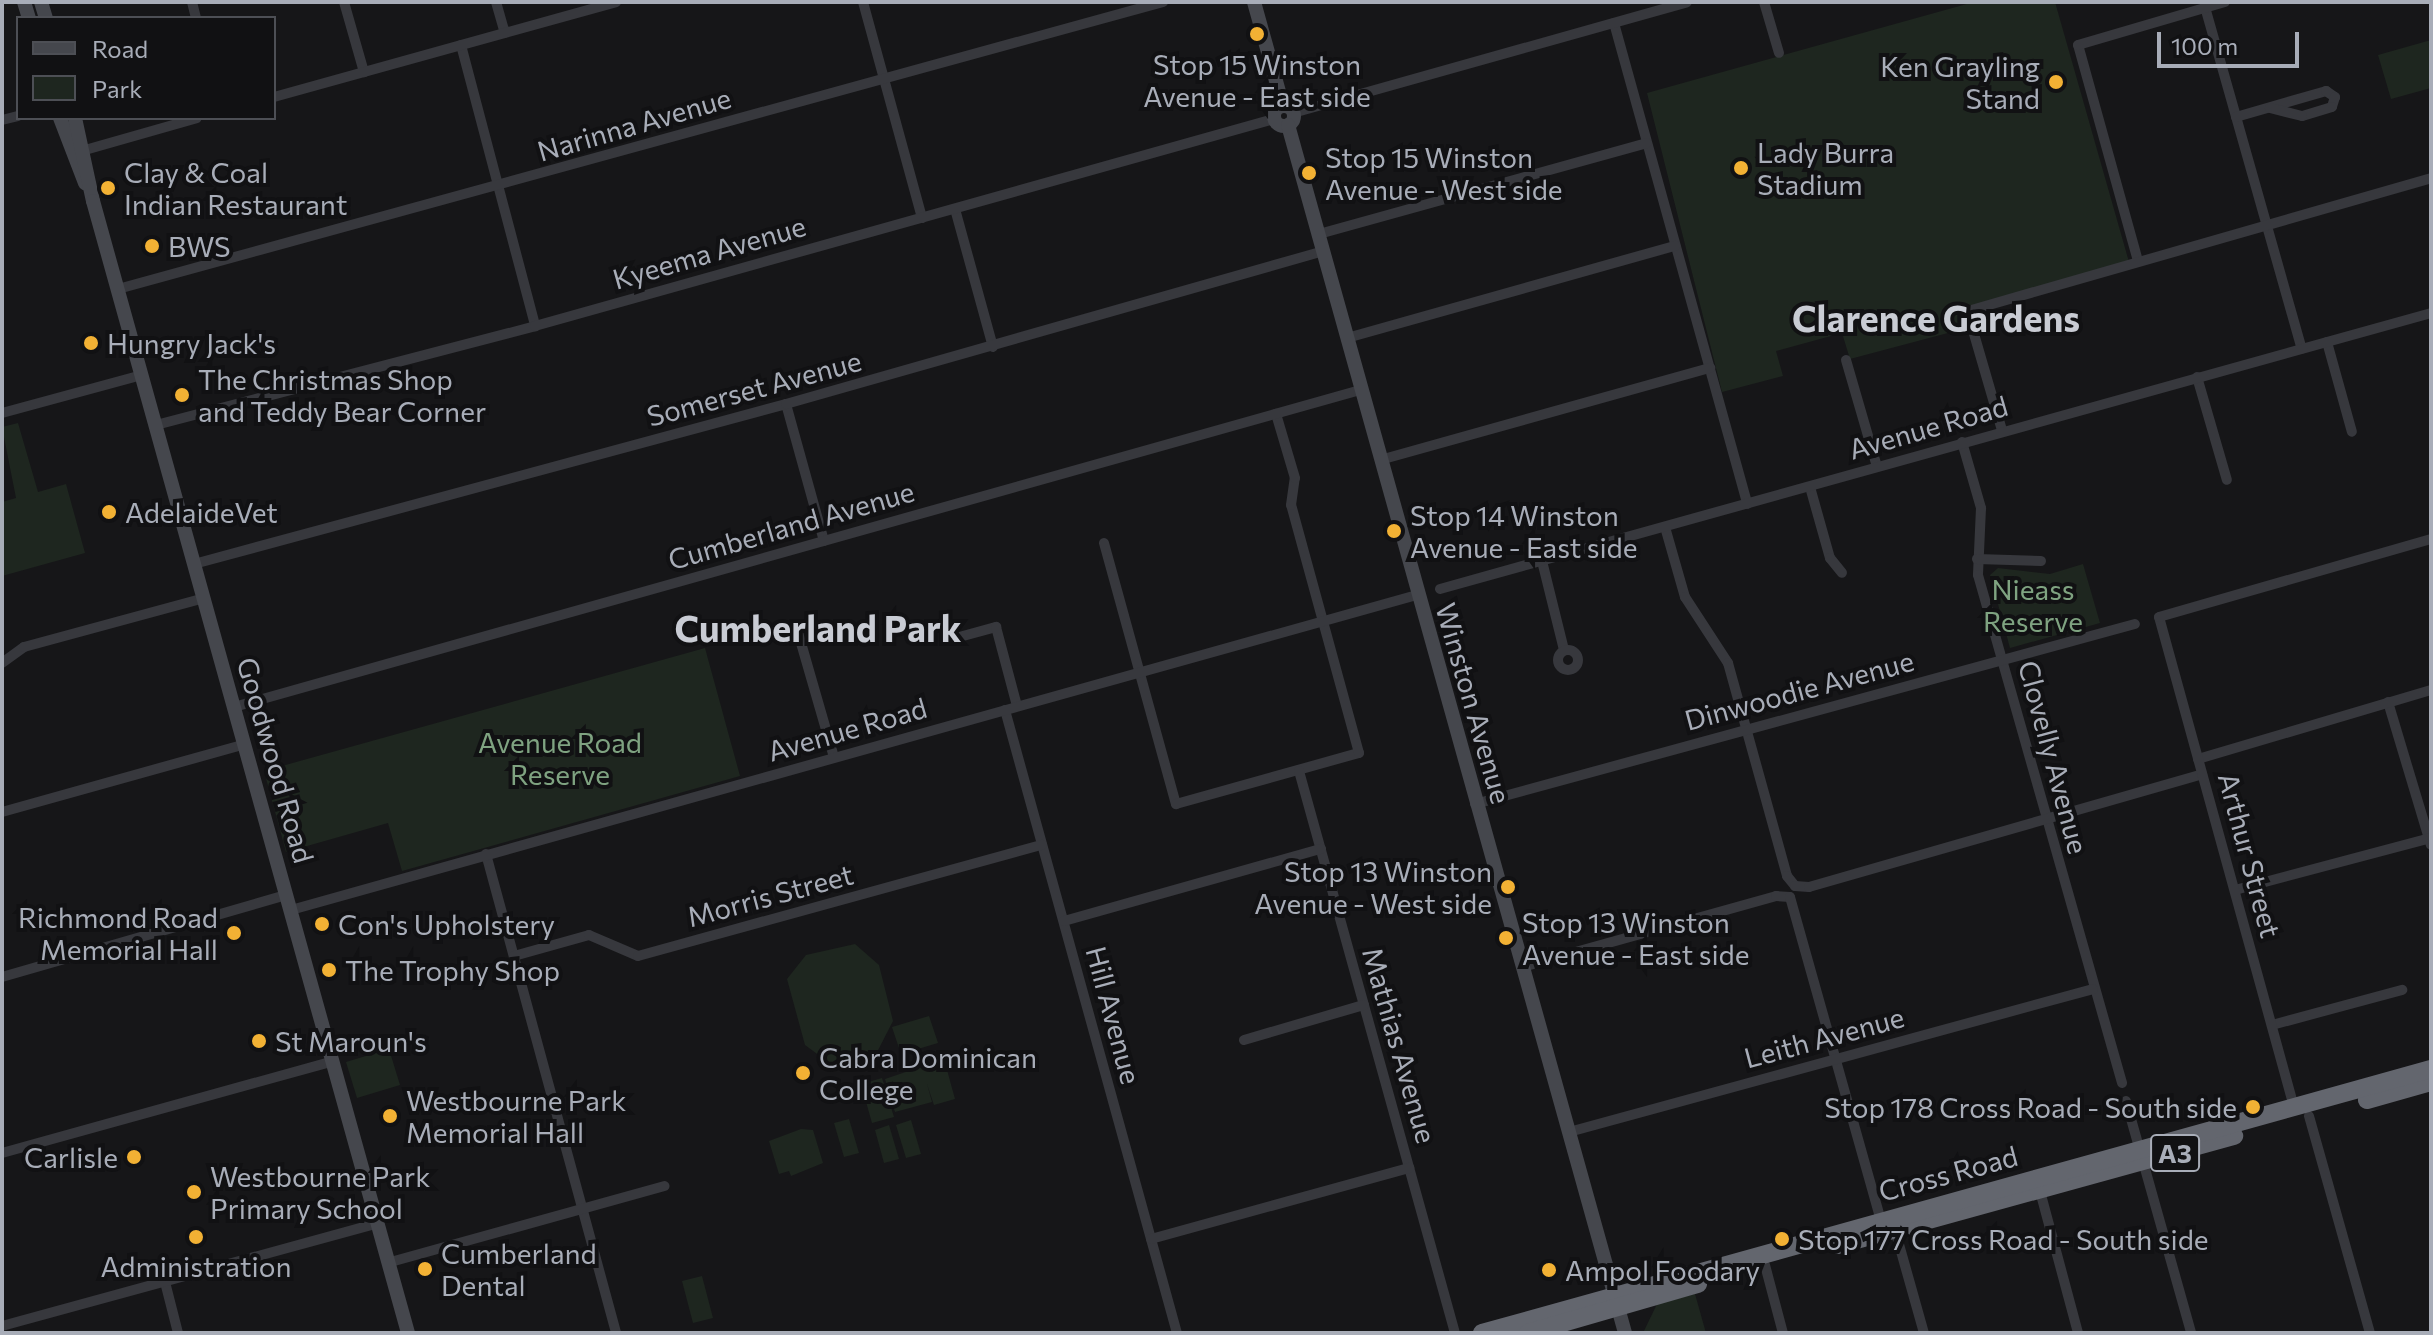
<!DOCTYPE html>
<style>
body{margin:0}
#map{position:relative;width:2433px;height:1335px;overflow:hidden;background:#161618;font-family:Commissioner,sans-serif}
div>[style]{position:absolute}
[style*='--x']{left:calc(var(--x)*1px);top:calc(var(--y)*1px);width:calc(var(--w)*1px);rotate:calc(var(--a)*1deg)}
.green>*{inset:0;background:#1e261f}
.street>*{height:10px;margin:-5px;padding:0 5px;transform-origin:5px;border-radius:5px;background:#37383d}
.street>.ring{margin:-5px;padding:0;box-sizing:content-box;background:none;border:10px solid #37383d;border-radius:50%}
.secondary>*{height:14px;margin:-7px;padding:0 7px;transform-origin:7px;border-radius:7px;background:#45474d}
.secondary>.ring{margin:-7px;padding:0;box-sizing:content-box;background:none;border:14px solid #45474d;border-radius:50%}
.highway>*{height:18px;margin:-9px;padding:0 9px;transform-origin:9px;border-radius:9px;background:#63666e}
.dots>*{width:22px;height:22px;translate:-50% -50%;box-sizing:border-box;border:4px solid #111113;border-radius:50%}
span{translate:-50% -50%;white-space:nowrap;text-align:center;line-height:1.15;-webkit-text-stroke:8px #111113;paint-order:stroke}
.shield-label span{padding:2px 6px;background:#111113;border:2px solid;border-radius:6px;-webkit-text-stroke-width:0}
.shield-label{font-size:26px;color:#a8adb8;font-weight:700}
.poi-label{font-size:28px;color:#a8adb8}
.right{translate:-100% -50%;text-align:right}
.left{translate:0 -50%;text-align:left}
.street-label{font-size:28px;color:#a8adb8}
.park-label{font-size:28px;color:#7fa381}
.district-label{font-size:36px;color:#c9ccd4;font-weight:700}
.frame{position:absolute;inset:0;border:4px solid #a8adb8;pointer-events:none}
.legend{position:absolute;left:16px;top:16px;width:260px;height:104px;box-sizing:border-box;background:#111113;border:2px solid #4d4f55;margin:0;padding:10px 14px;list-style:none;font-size:24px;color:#a8adb8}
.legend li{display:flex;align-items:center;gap:16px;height:40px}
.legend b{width:40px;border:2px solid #4d4f55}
.scale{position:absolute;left:2157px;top:32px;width:142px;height:36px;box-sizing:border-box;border:4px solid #a8adb8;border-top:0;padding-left:10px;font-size:24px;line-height:28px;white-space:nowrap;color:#a8adb8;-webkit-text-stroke:6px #111113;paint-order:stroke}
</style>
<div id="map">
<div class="green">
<i style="clip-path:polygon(1974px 2px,2055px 2px,2129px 262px,1959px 312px,1963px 329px,1850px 359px,1842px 333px,1776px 351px,1783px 376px,1722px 392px,1647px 93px)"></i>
<i style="clip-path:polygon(2431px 40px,2431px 88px,2391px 99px,2378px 55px)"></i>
<i style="clip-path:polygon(18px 423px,38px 492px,66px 484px,85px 553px,2px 576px,2px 502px,16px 498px,2px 427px)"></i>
<i style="clip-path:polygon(2083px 564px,2100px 623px,2010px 648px,1990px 575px,1998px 568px,2050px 574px)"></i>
<i style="clip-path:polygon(705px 648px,740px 776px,402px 871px,388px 823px,286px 852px,264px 771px)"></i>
<i style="clip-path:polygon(855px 944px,879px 965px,893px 1021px,873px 1060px,839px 1070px,805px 1045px,787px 979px,806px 955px)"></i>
<i style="clip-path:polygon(929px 1016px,938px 1043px,901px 1054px,892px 1027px)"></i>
<i style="clip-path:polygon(389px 1049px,400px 1085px,357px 1098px,346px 1062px)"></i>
<i style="clip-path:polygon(944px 1059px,955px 1099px,934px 1105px,927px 1084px,932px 1102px,895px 1112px,885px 1079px)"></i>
<i style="clip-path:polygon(882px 1078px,894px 1117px,872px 1123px,861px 1084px)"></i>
<i style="clip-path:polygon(849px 1119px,859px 1153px,844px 1157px,834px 1123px)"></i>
<i style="clip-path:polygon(911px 1120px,921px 1154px,906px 1158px,896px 1125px)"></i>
<i style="clip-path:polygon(889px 1125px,899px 1159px,884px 1163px,875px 1130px)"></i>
<i style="clip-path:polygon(801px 1129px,813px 1130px,823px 1163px,791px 1176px,789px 1171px,779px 1174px,769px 1141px)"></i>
<i style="clip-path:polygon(702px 1276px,713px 1318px,693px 1323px,682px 1281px)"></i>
<i style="clip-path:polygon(1695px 1294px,1706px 1333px,1643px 1333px,1657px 1304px)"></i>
</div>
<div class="street">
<i style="--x:192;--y:2;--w:16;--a:76"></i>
<i style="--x:344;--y:2;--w:73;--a:74.1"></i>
<i style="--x:496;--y:2;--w:32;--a:74"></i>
<i style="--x:863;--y:2;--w:224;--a:74.7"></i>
<i style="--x:1764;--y:2;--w:53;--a:73.6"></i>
<i style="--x:2205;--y:7;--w:355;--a:74.2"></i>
<i style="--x:1614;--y:23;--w:499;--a:74.5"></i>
<i style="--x:461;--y:45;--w:291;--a:75.2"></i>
<i style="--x:274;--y:97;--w:355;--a:-15.5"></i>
<i style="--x:1293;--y:113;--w:409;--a:-15.7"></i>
<i style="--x:2236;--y:117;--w:94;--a:-16.1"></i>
<i style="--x:2326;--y:91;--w:11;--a:34"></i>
<i style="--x:2335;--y:97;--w:10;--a:107"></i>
<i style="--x:2332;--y:107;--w:31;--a:163"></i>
<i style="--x:2302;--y:116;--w:33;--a:-166"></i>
<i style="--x:2;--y:120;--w:16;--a:-14"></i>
<i style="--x:85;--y:150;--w:116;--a:-15.9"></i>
<i style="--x:955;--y:209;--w:143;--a:74.6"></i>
<i style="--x:1319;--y:234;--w:340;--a:-15.5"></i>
<i style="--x:2138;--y:261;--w:224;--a:-105.5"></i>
<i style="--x:2078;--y:45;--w:153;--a:-16.3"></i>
<i style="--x:118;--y:289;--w:1084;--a:-15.36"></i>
<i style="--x:1968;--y:311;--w:482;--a:-16"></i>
<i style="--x:1972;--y:327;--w:107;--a:73.8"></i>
<i style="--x:1347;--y:338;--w:341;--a:-15.7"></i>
<i style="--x:2327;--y:342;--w:93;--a:74.5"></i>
<i style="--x:1846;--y:360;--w:111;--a:73.8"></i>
<i style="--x:2197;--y:377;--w:107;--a:73.8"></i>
<i style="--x:786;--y:404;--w:142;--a:74.5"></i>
<i style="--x:2;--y:413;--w:145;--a:-15.2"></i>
<i style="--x:156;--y:425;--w:392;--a:-14.6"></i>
<i style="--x:535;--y:326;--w:767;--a:-15.65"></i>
<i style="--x:1962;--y:442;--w:69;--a:73.9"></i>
<i style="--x:1981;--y:508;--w:67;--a:92.6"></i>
<i style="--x:1978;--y:575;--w:528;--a:74.17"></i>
<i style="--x:1380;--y:460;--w:343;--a:-15.6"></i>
<i style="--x:1810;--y:487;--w:74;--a:74.3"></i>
<i style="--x:1830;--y:558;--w:19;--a:51"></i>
<i style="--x:1665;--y:527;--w:73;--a:74.1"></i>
<i style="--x:1685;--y:597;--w:79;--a:56.9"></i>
<i style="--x:1728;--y:663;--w:221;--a:74.5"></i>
<i style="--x:1787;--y:876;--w:13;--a:51"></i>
<i style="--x:1795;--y:886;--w:14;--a:4"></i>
<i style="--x:1809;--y:887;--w:409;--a:-16"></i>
<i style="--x:1104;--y:543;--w:271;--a:74.6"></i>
<i style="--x:1176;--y:804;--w:190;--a:-15.6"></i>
<i style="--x:1359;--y:753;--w:257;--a:-105.3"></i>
<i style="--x:1291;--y:505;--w:27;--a:-82"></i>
<i style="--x:1295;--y:478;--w:67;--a:-106.5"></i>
<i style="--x:1977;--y:559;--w:64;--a:1.8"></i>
<i style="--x:1542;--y:561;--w:92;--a:76.1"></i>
<i style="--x:194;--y:564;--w:613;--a:-15.12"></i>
<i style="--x:786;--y:404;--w:559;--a:-15.88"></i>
<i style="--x:1440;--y:589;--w:1029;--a:-15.56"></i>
<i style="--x:797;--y:629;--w:133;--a:73.9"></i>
<i style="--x:952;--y:639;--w:46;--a:-15.3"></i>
<i style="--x:996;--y:627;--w:82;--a:75.1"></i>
<i class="ring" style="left:1558px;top:650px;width:10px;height:10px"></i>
<i style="--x:2;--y:663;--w:27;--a:-36"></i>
<i style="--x:24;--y:647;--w:187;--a:-15.2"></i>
<i style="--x:2388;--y:702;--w:149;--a:73.3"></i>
<i style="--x:234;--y:707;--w:1170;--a:-15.72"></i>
<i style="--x:1005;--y:710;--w:646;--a:74.57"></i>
<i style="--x:2198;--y:759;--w:243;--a:-16.5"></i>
<i style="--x:1299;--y:771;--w:583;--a:74.49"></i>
<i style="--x:1475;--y:804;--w:684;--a:-15.26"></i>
<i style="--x:2;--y:812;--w:252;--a:-15.6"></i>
<i style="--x:486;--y:854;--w:496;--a:74.8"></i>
<i style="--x:2235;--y:890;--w:203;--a:-14.9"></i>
<i style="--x:291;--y:910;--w:1169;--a:-15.63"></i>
<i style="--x:1064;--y:921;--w:267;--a:-15.7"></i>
<i style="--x:514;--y:956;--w:78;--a:-15.6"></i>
<i style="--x:589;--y:935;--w:53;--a:23.2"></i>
<i style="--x:638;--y:956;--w:419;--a:-15.4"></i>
<i style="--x:1522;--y:967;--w:264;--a:-15.6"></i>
<i style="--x:1776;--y:896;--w:14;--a:4"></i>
<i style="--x:1790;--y:897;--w:337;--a:74.3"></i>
<i style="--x:2;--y:977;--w:296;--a:-16.1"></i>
<i style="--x:2272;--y:1025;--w:135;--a:-15.1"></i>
<i style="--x:1244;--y:1040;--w:125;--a:-16.3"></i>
<i style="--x:2126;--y:1101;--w:241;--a:74.3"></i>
<i style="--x:2294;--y:1107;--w:508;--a:-105.4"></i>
<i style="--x:2159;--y:617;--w:283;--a:-16"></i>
<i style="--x:2309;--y:1116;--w:225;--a:74.3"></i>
<i style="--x:1569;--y:1132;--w:543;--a:-15.26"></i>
<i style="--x:2;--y:1153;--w:344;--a:-15.5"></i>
<i style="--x:2040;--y:1191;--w:147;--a:75"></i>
<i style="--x:1895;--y:1230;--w:107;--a:74.3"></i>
<i style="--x:1151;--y:1239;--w:268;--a:-15.4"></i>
<i style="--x:387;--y:1263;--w:288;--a:-15.5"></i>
<i style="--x:1765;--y:1265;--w:70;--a:75.2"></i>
<i style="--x:165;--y:1282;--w:53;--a:75.7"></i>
<i style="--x:2;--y:1326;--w:388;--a:-15.3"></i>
</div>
<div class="secondary">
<i style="--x:24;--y:2;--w:17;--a:73"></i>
<i style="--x:41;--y:2;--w:17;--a:73"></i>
<i style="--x:1254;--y:2;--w:108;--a:74.4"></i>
<i class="ring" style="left:1274px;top:106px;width:6px;height:6px"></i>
<i style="--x:60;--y:118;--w:70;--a:69"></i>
<i style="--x:75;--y:118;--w:85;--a:77.8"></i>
<i style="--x:93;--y:201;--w:1175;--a:74.45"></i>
<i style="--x:1288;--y:125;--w:1254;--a:74.41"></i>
</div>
<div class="highway">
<i style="--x:2367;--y:1100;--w:66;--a:-15.7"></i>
<i style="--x:1838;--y:1245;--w:411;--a:-15.4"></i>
<i style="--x:1482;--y:1333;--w:985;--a:-15.55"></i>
<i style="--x:1528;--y:1333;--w:177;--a:-16.1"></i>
</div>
<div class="dots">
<i style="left:1257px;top:34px;background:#f2b134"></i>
<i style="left:2056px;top:82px;background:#f2b134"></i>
<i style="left:1741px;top:168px;background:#f2b134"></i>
<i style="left:1309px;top:173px;background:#f2b134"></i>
<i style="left:108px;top:188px;background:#f2b134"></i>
<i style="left:152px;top:246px;background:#f2b134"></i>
<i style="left:91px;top:343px;background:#f2b134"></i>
<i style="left:182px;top:395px;background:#f2b134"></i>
<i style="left:109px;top:512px;background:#f2b134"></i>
<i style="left:1394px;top:531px;background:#f2b134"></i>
<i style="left:1508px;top:887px;background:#f2b134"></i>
<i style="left:322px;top:924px;background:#f2b134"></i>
<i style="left:234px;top:933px;background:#f2b134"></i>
<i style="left:1506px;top:938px;background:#f2b134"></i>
<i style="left:329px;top:970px;background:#f2b134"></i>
<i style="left:259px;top:1041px;background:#f2b134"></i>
<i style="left:803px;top:1073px;background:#f2b134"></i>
<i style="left:2253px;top:1107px;background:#f2b134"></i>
<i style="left:390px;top:1116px;background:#f2b134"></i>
<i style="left:134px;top:1157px;background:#f2b134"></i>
<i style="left:194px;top:1192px;background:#f2b134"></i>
<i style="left:196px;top:1237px;background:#f2b134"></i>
<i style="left:1782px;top:1239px;background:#f2b134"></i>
<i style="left:425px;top:1269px;background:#f2b134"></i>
<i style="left:1549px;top:1270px;background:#f2b134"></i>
</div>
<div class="shield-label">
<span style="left:2175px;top:1153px">A3</span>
</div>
<div class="poi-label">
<span style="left:1257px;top:80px">Stop 15 Winston<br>Avenue - East side</span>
<span class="right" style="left:2040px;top:82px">Ken Grayling<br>Stand</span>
<span class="left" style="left:1757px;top:168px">Lady Burra<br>Stadium</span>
<span class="left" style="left:1325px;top:173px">Stop 15 Winston<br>Avenue - West side</span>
<span class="left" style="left:124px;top:188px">Clay &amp; Coal<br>Indian Restaurant</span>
<span class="left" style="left:168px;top:246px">BWS</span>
<span class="left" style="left:107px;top:343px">Hungry Jack's</span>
<span class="left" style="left:198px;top:395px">The Christmas Shop<br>and Teddy Bear Corner</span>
<span class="left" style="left:125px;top:512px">AdelaideVet</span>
<span class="left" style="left:1410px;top:531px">Stop 14 Winston<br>Avenue - East side</span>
<span class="right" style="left:1492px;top:887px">Stop 13 Winston<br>Avenue - West side</span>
<span class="right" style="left:218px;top:933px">Richmond Road<br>Memorial Hall</span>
<span class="left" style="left:1522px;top:938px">Stop 13 Winston<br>Avenue - East side</span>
<span class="left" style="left:338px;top:924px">Con's Upholstery</span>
<span class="left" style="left:345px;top:970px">The Trophy Shop</span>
<span class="left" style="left:275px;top:1041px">St Maroun's</span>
<span class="left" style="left:819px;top:1073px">Cabra Dominican<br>College</span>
<span class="left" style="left:406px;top:1116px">Westbourne Park<br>Memorial Hall</span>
<span class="right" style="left:2237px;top:1107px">Stop 178 Cross Road - South side</span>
<span class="right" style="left:118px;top:1157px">Carlisle</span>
<span class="left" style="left:210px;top:1192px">Westbourne Park<br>Primary School</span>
<span class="left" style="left:1798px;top:1239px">Stop 177 Cross Road - South side</span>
<span class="left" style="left:441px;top:1269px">Cumberland<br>Dental</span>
<span style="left:196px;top:1266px">Administration</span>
<span class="left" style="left:1565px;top:1270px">Ampol Foodary</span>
</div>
<div class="street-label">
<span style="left:634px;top:124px;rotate:-16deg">Narinna Avenue</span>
<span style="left:709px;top:252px;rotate:-16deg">Kyeema Avenue</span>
<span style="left:754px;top:388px;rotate:-15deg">Somerset Avenue</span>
<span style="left:1928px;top:427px;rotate:-16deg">Avenue Road</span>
<span style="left:791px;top:525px;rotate:-16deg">Cumberland Avenue</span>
<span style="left:1799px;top:690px;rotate:-15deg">Dinwoodie Avenue</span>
<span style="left:1474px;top:703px;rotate:74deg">Winston Avenue</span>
<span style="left:847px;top:729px;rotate:-16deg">Avenue Road</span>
<span style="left:2054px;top:757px;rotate:75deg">Clovelly Avenue</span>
<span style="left:276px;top:760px;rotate:74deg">Goodwood Road</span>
<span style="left:2250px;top:855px;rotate:75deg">Arthur Street</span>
<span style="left:770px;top:895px;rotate:-15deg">Morris Street</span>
<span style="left:1114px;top:1015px;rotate:75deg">Hill Avenue</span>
<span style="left:1824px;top:1037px;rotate:-15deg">Leith Avenue</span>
<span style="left:1400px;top:1045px;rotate:74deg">Mathias Avenue</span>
<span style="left:1948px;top:1173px;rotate:-15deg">Cross Road</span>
</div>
<div class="park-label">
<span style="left:2033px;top:605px">Nieass<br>Reserve</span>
<span style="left:560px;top:758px">Avenue Road<br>Reserve</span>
</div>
<div class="district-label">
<span style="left:1936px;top:318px">Clarence Gardens</span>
<span style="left:818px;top:628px">Cumberland Park</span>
</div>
<div class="frame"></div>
<ul class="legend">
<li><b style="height:10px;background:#45474d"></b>Road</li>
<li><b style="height:22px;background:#1e261f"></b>Park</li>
</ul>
<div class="scale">100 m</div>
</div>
